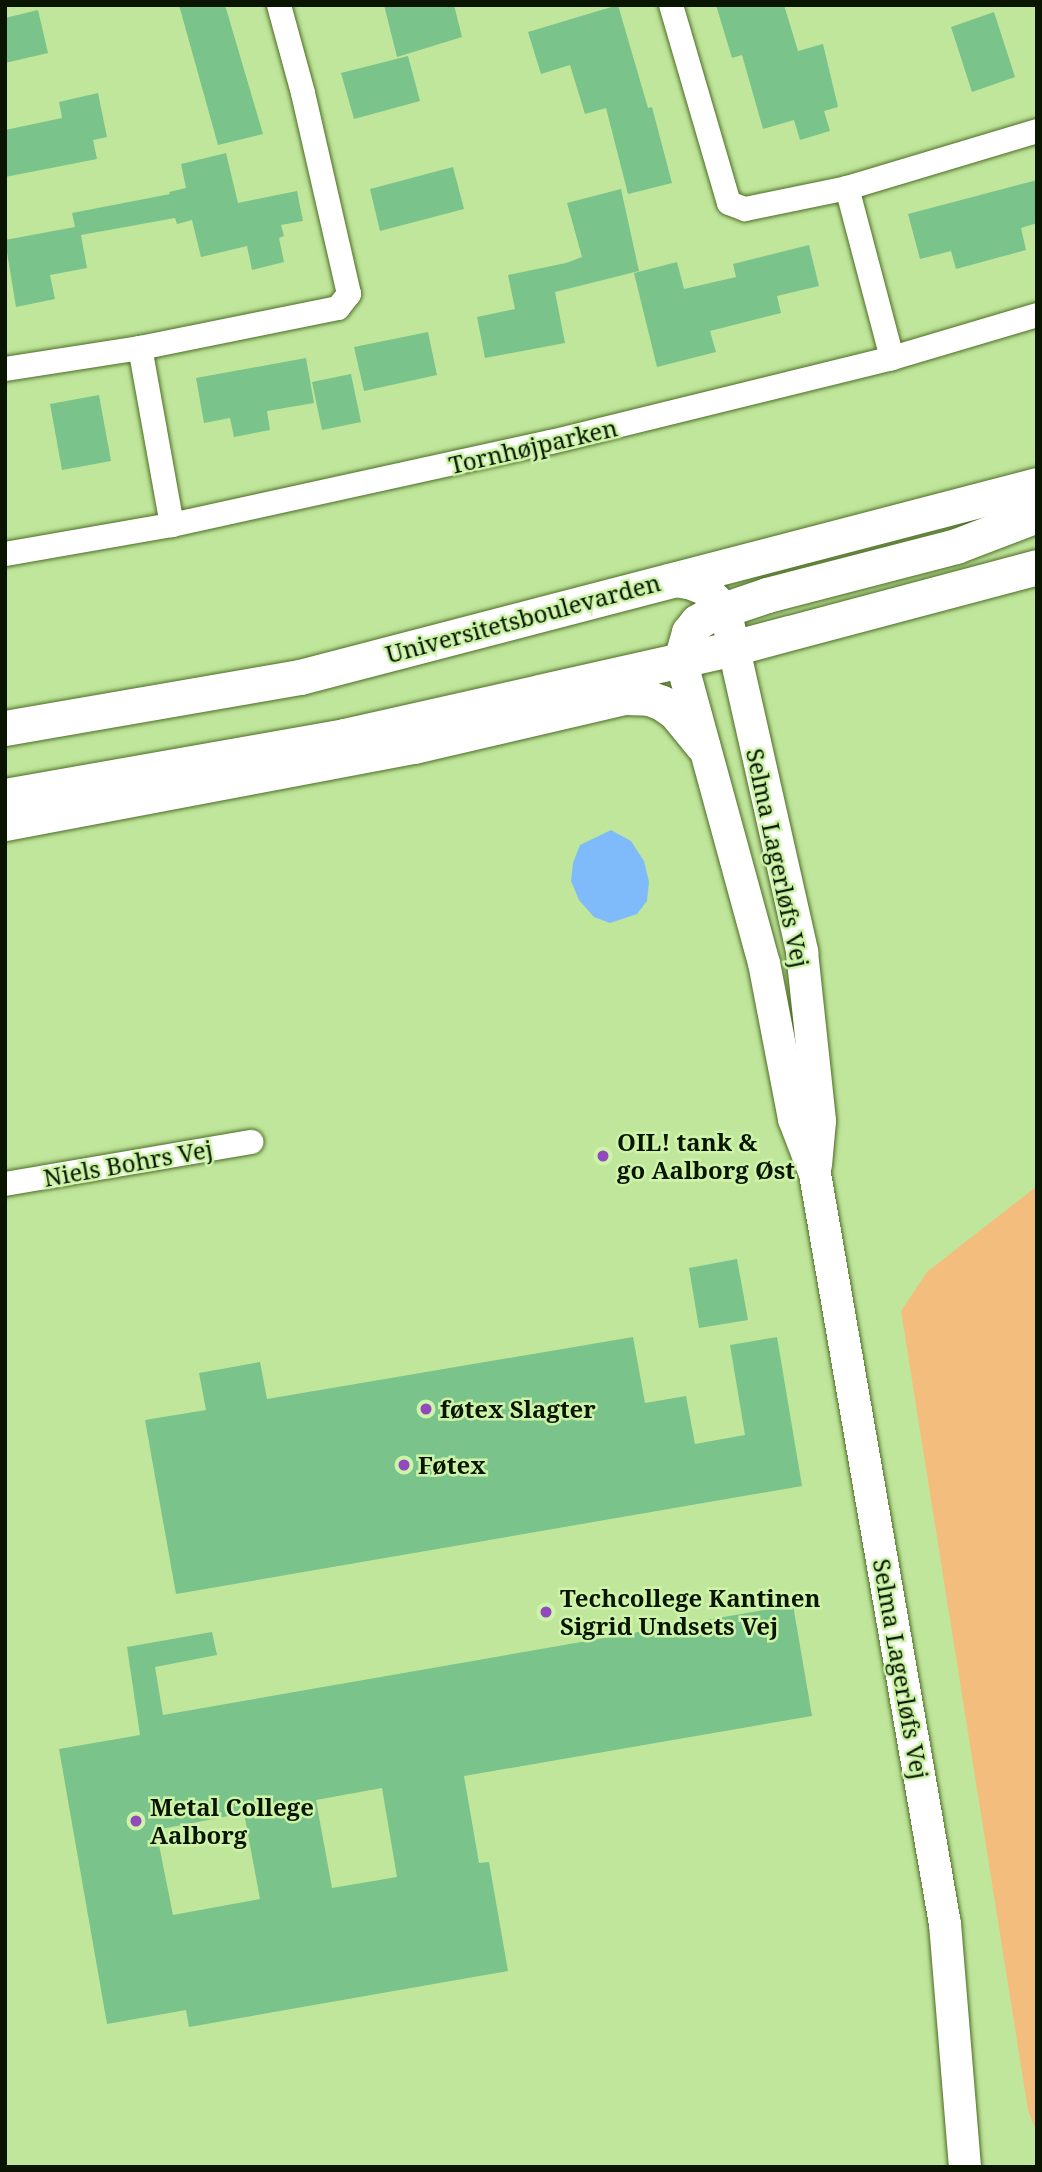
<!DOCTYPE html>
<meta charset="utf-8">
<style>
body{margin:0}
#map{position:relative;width:1042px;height:2172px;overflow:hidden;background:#c0e69b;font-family:"Noto Serif",serif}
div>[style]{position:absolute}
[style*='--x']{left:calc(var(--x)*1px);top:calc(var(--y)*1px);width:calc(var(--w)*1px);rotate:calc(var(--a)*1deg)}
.green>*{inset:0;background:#f3bd7e}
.water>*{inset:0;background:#7fbbfa}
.building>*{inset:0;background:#7ac38b}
.roads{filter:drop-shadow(0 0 2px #4d6d26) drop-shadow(0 0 2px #4d6d26)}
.minor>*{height:24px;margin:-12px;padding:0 12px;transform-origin:12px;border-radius:12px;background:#fff}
.tertiary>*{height:32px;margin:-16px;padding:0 16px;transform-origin:16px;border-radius:16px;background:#fff}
.secondary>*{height:35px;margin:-17.5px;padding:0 17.5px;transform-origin:17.5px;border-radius:17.5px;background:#fff}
.dots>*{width:19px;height:19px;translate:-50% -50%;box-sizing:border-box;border:4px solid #cdf4a8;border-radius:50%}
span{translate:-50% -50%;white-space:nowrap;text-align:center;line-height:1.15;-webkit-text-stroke:5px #cdf4a8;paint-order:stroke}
.street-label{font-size:24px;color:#091500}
.poi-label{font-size:24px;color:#091500;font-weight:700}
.left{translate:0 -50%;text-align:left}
.frame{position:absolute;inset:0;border:7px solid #091500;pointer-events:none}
</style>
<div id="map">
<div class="green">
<i style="clip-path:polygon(1037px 1186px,1037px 2133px,1028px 2110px,901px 1311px,927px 1272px)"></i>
</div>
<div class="water">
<i style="clip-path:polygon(611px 830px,631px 841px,644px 861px,649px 882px,647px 901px,637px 914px,610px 923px,594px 917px,579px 900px,571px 881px,573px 863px,580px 845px)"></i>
</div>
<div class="building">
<i style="clip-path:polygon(179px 5px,225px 5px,263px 134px,218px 145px)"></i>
<i style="clip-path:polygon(384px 5px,454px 5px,462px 37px,397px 57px)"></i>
<i style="clip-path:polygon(618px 5px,648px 108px,652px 107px,672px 183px,628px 194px,606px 108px,585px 114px,570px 65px,541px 74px,528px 32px)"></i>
<i style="clip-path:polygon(716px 5px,784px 5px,798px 51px,823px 44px,838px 107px,824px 111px,830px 131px,800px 140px,794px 120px,763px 129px,742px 55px,732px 58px)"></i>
<i style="clip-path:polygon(38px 10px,48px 53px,5px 63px,5px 18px)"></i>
<i style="clip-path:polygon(994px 12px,1015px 77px,972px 92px,951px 27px)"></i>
<i style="clip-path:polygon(408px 56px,420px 101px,354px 119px,341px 73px)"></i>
<i style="clip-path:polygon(98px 93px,107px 137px,93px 140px,97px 159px,5px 177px,5px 130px,62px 118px,59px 102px)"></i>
<i style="clip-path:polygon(226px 153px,238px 203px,297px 191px,303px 221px,281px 225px,284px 236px,279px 238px,284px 262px,252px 270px,247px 246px,201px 257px,192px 220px,177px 224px,175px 218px,81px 235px,87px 268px,50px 275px,55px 299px,16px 307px,5px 240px,75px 227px,72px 213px,170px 194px,169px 192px,186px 188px,181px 164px)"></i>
<i style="clip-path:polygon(453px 167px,464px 209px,380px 231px,370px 189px)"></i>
<i style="clip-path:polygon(1037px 180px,1037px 223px,1021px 228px,1026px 250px,956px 269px,951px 251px,920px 259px,908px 214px)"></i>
<i style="clip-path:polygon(621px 189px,639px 271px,555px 292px,565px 343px,485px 358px,477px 317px,515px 309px,508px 275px,566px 263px,582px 257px,567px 203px)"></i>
<i style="clip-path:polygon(809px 245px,819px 286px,777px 296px,781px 313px,710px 331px,716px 352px,657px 367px,634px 273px,677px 262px,684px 289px,736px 277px,733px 264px)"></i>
<i style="clip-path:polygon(428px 332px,437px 375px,364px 391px,354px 347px)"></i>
<i style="clip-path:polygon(306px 358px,314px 403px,267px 411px,270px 430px,234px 437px,230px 418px,204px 423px,196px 378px)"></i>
<i style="clip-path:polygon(351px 374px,361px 422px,322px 430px,312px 382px)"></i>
<i style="clip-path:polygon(99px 395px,111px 461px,62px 470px,50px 404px)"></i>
<i style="clip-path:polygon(737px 1259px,748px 1320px,699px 1328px,689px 1268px)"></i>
<i style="clip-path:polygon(633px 1337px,645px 1403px,686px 1396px,695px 1444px,745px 1435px,730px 1345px,777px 1337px,802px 1486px,176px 1594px,145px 1420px,206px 1410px,199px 1373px,260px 1362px,267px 1399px)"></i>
<i style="clip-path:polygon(evenodd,793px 1605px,812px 1716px,464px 1776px,479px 1863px,489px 1862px,508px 1971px,189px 2027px,186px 2010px,107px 2024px,59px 1749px,140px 1735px,127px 1647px,212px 1632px,217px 1655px,155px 1667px,163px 1715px,793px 1605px,382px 1788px,397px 1877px,332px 1888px,316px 1800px,382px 1788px,793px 1605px,244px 1813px,260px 1899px,173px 1915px,156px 1830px,244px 1813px)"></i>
</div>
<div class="roads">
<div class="minor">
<i style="--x:671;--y:5;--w:206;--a:73.7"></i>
<i style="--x:729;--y:203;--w:17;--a:21"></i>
<i style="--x:745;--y:209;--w:104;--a:-11.6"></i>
<i style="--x:892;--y:358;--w:176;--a:-104.8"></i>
<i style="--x:847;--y:188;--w:198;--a:-16.7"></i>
<i style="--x:5;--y:369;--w:137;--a:-8.8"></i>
<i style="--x:172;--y:525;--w:180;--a:-100.2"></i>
<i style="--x:140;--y:348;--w:202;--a:-11.4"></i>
<i style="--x:338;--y:308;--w:18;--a:-52"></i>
<i style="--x:349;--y:294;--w:206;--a:-102.9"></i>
<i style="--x:303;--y:93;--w:91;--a:-105.3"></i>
<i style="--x:5;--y:554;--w:169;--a:-9.9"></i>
<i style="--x:172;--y:525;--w:388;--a:-12.4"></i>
<i style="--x:551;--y:442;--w:351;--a:-13.8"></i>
<i style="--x:892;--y:358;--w:151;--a:-16.5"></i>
<i style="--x:5;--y:1184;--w:250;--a:-9.7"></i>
</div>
<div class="tertiary">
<i style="--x:669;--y:580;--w:20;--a:9"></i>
<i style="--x:689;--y:583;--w:18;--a:22"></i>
<i style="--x:706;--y:590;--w:27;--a:45"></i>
<i style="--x:725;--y:609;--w:352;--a:77.3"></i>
<i style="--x:802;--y:952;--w:170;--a:83.9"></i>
<i style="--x:820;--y:1121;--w:44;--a:95.2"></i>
<i style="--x:681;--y:660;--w:314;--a:74.7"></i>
<i style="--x:764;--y:963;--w:159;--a:79.1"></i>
<i style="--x:794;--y:1119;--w:59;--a:69.1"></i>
<i style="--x:815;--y:1174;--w:761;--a:80.17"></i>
<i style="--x:945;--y:1924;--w:244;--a:85.3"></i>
</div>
<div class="secondary">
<i style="--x:681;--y:660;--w:29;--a:-74"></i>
<i style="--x:689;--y:632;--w:13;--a:-51"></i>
<i style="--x:697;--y:622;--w:16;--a:-30"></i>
<i style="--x:711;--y:614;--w:59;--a:-18.7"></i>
<i style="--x:767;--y:595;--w:195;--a:-14.5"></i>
<i style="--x:956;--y:546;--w:87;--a:-20.9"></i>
<i style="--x:5;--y:728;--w:299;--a:-9.8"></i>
<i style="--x:300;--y:677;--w:762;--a:-14.6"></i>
<i style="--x:5;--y:796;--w:344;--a:-10"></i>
<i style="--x:344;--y:736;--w:399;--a:-12.7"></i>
<i style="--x:733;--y:648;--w:315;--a:-14.9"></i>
<i style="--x:5;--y:823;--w:416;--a:-10.7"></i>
<i style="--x:414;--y:746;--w:217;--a:-13.1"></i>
<i style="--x:625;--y:697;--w:24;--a:2"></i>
<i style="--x:649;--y:698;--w:14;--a:21"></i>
<i style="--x:662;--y:703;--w:16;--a:35"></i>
<i style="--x:675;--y:712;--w:43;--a:50.7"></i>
</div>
</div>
<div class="dots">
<i style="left:603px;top:1156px;background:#9149bd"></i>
<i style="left:426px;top:1409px;background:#9149bd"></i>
<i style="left:404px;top:1465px;background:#9149bd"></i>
<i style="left:546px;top:1612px;background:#9149bd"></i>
<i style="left:136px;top:1821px;background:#9149bd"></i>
</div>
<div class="street-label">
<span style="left:533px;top:446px;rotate:-13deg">Tornhøjparken</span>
<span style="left:523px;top:618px;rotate:-15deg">Universitetsboulevarden</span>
<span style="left:778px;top:858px;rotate:78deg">Selma Lagerløfs Vej</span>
<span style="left:128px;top:1163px;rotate:-10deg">Niels Bohrs Vej</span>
<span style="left:901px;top:1669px;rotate:80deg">Selma Lagerløfs Vej</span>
</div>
<div class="poi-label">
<span class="left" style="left:617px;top:1156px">OIL! tank &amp;<br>go Aalborg Øst</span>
<span class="left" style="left:440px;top:1409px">føtex Slagter</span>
<span class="left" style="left:418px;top:1465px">Føtex</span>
<span class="left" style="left:560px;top:1612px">Techcollege Kantinen<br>Sigrid Undsets Vej</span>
<span class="left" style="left:150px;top:1821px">Metal College<br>Aalborg</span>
</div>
<div class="frame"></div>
</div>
